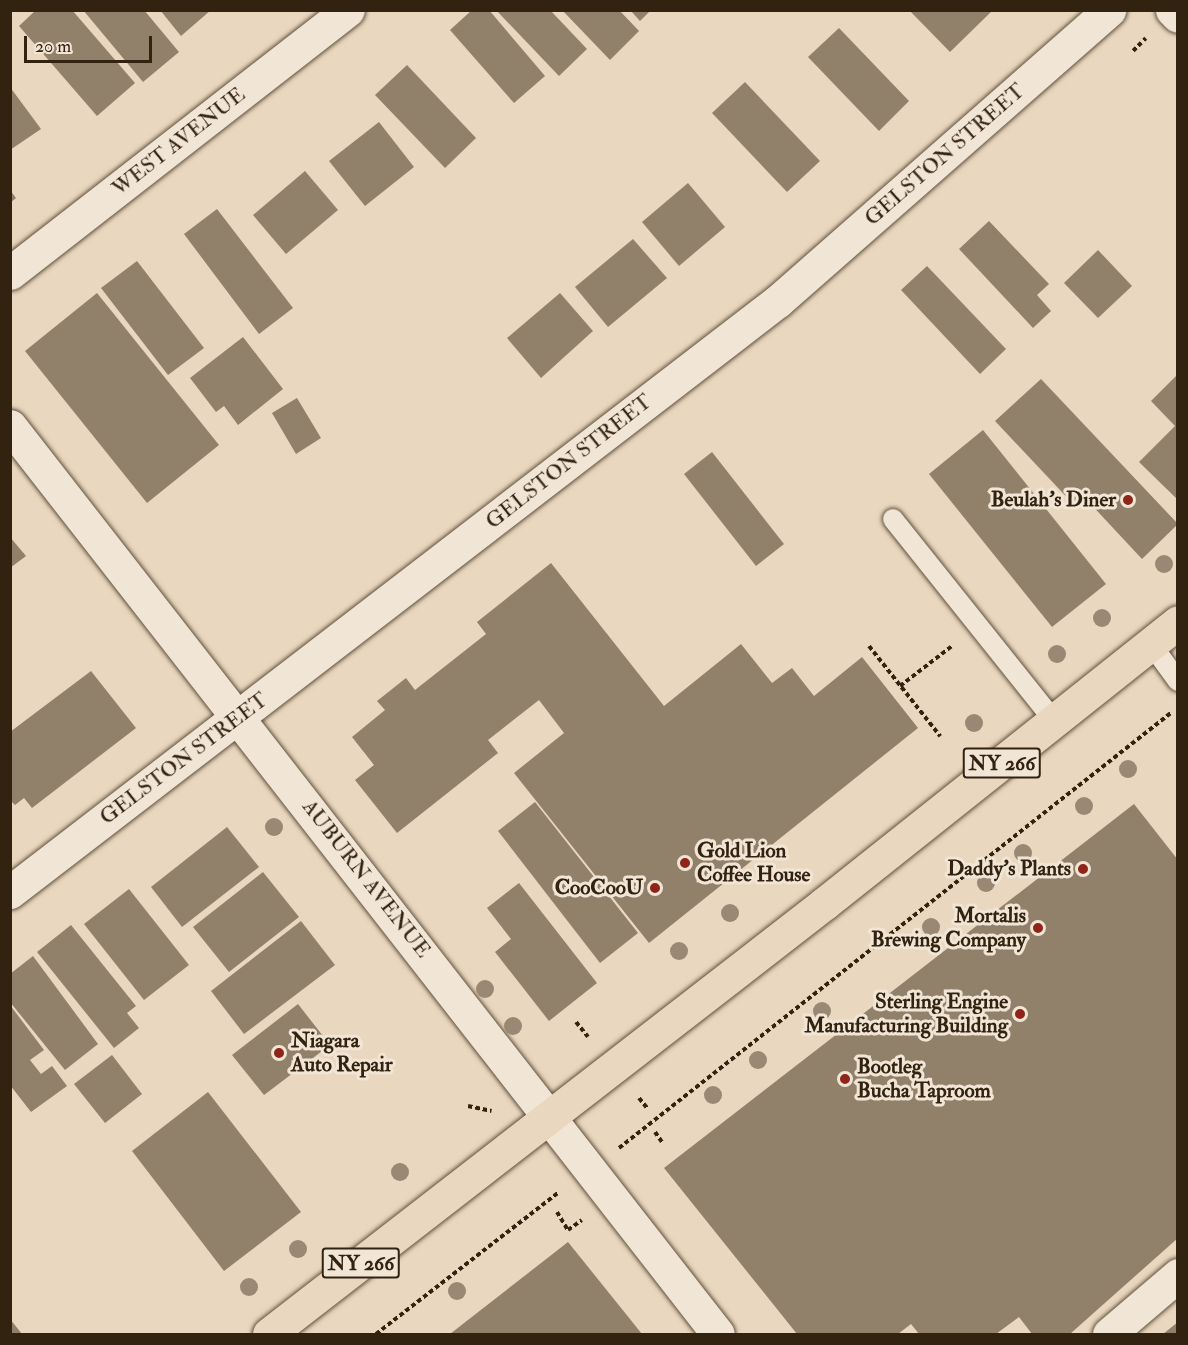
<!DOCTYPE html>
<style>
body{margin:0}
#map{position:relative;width:1188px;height:1345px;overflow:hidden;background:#e9d7bf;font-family:"IM FELL Double Pica",serif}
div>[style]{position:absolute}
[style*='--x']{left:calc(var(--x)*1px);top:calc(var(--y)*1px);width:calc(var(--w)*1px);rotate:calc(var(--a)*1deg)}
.building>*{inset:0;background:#91816b}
.path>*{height:4px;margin-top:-2px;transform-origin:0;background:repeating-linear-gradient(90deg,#322310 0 4.5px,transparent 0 7.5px)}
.roads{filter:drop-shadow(0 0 2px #60503c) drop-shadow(0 0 2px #60503c)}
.lane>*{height:20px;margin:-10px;padding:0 10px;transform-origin:10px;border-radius:10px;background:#f1e5d5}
.street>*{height:33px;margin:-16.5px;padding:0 16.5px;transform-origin:16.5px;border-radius:16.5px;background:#f1e5d5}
.primary>*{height:33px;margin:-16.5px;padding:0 16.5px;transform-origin:16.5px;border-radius:16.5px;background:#e9d7bf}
.trees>*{width:18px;height:18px;margin:-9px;border-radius:50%;background:#998873}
.dots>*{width:16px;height:16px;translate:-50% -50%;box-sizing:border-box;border:3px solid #f1e5d5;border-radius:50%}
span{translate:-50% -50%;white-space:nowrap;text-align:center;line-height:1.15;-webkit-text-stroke:6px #f1e5d5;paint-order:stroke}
.shield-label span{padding:2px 4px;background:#f1e5d5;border:2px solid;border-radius:4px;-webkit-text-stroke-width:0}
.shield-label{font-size:20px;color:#322310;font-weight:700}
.street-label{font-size:21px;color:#322310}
.poi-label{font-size:21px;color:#322310;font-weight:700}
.right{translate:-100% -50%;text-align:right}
.left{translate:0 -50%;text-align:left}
.frame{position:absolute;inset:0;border:12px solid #322310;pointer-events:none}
.scale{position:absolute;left:24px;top:36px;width:128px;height:27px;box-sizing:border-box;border:3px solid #322310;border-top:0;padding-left:8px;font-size:18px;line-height:21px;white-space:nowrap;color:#322310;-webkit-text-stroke:4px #f1e5d5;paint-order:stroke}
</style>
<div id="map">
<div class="building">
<i style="clip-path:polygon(36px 10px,72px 10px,135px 83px,97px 116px,19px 26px)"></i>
<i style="clip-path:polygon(83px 10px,144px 10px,179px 52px,143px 82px)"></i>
<i style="clip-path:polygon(160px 10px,211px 10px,181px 36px)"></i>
<i style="clip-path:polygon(472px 10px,489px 10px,545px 76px,514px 103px,450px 30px)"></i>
<i style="clip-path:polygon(496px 10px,550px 10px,587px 49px,559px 76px)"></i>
<i style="clip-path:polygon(562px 10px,619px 10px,639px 31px,610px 60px)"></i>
<i style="clip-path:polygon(630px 10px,651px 10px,640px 21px)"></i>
<i style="clip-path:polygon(909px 10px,993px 10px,950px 52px)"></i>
<i style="clip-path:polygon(839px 28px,909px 101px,879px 131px,808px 57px)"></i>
<i style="clip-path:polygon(407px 65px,476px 138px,445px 168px,375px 95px)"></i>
<i style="clip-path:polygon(745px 82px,820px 161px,787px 192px,712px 113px)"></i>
<i style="clip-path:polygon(10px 87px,41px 129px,10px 150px)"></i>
<i style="clip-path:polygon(379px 122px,414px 167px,365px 206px,329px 161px)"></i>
<i style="clip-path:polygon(305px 171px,338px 210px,286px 254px,253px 215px)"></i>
<i style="clip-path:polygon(688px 183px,725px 227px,679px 266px,642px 222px)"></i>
<i style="clip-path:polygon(10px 190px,16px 198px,10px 203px)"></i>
<i style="clip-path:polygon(217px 209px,293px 308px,259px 334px,184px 234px)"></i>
<i style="clip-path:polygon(989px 221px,1049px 284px,1037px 295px,1051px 311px,1033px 328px,959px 249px)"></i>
<i style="clip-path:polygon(633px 239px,667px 278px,608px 327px,575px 287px)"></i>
<i style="clip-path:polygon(1098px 250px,1132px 286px,1098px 318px,1064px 283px)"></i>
<i style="clip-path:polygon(137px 261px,204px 348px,168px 375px,101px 288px)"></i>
<i style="clip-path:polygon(927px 266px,1006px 349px,980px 374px,901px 290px)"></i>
<i style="clip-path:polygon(97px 293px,219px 445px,147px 503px,25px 351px)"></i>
<i style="clip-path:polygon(560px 293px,593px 331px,541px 378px,507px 338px)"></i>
<i style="clip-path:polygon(243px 337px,283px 389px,238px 425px,224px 406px,216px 412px,190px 378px)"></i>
<i style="clip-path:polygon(1178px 374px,1178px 500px,1139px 462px,1175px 426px,1151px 401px)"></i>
<i style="clip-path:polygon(1041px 379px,1178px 524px,1142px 559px,1086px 499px,1076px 507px,995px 421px)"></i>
<i style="clip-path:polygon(297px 398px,321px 438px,296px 454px,272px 413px)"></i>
<i style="clip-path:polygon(983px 430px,1106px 584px,1052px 627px,929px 474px)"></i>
<i style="clip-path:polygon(712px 452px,784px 544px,756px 566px,684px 474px)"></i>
<i style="clip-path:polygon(10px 537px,26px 556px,10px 568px)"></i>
<i style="clip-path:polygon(551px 563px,664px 706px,741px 644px,772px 683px,792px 668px,814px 696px,862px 657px,918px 728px,649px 943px,514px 773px,564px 733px,539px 700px,488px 740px,498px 753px,397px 833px,355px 780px,374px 765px,352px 737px,385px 710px,377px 701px,406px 678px,415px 690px,486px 634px,477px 622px)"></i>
<i style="clip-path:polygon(91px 671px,136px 728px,32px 808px,24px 798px,15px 805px,10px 800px,10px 732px)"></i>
<i style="clip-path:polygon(535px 802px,638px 933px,600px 963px,498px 831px)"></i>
<i style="clip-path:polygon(1134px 804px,1178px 860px,1178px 1238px,1070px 1334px,1032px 1334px,1019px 1317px,996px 1334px,919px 1334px,911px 1324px,898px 1334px,797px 1334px,664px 1168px)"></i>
<i style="clip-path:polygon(227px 827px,259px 867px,182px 927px,151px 887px)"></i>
<i style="clip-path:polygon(263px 872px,299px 917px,229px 972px,193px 927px)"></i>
<i style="clip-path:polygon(519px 883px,597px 983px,549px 1021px,495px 952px,511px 939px,487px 908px)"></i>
<i style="clip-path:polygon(129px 889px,189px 965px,144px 1000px,84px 924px)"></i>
<i style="clip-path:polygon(301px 921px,335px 965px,244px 1034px,211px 991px)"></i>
<i style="clip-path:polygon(71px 925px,136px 1006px,127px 1013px,139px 1028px,114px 1048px,37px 952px)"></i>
<i style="clip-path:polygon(33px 956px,98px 1044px,65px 1070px,10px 1002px,10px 974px)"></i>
<i style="clip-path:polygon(298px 1004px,330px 1045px,264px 1095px,232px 1055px)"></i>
<i style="clip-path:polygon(10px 1005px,44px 1050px,30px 1060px,41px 1074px,52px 1066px,67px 1086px,31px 1112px,10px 1085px)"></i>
<i style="clip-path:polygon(112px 1055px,142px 1094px,105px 1123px,74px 1084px)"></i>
<i style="clip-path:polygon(208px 1092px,301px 1212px,224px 1271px,132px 1151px)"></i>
<i style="clip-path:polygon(568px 1242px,642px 1334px,450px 1334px)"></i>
<i style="clip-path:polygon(10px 1319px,22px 1334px,10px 1334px)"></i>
<i style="clip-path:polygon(1178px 1322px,1178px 1334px,1163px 1334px)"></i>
</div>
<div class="path">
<i style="--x:1133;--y:51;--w:18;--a:-45"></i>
<i style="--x:869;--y:646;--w:115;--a:51.7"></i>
<i style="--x:900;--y:686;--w:66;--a:-37.6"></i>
<i style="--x:576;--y:1022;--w:19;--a:51"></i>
<i style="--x:639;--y:1098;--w:14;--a:51"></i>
<i style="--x:468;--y:1106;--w:24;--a:12"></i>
<i style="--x:655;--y:1132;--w:12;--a:55"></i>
<i style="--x:619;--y:1148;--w:704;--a:-38.25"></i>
<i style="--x:557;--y:1212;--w:21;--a:59"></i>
<i style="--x:568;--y:1230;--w:17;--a:-36"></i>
<i style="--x:376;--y:1334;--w:230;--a:-37.8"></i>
</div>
<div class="roads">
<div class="lane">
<i style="--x:893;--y:519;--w:258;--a:51.4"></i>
<i style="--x:1151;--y:644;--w:46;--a:53.9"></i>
</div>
<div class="street">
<i style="--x:1172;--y:10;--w:8;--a:45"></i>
<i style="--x:10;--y:273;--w:428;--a:-37.9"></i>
<i style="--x:10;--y:426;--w:1151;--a:52.06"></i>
<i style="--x:10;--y:892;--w:969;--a:-37.58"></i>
<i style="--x:778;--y:301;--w:441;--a:-41.3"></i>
<i style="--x:1109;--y:1334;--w:91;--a:-40.5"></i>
</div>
<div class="primary">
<i style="--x:269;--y:1334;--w:703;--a:-37.78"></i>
<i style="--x:825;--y:903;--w:451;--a:-38.5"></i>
</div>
</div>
<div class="trees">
<i style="left:1164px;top:564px"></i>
<i style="left:1102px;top:618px"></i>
<i style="left:1057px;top:654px"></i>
<i style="left:974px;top:723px"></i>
<i style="left:1128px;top:769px"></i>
<i style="left:1084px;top:806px"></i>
<i style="left:274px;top:827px"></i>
<i style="left:1023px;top:853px"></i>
<i style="left:986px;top:883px"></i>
<i style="left:730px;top:913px"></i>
<i style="left:931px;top:927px"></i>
<i style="left:679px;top:951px"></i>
<i style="left:485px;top:989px"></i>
<i style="left:822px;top:1011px"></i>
<i style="left:513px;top:1026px"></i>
<i style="left:758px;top:1060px"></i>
<i style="left:713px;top:1095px"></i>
<i style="left:400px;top:1172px"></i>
<i style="left:298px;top:1249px"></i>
<i style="left:249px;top:1287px"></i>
<i style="left:457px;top:1291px"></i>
</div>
<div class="dots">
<i style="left:1128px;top:500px;background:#8f2418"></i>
<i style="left:685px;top:863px;background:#8f2418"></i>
<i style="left:1083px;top:869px;background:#8f2418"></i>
<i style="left:655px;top:888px;background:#8f2418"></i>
<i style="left:1038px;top:928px;background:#8f2418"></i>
<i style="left:1020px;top:1014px;background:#8f2418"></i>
<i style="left:279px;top:1053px;background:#8f2418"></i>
<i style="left:845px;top:1079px;background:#8f2418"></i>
</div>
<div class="shield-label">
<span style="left:1002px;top:763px">NY 266</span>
<span style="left:361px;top:1263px">NY 266</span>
</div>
<div class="street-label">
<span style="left:179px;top:142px;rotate:-38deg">WEST AVENUE</span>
<span style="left:945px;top:155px;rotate:-41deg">GELSTON STREET</span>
<span style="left:569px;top:462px;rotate:-38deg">GELSTON STREET</span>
<span style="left:184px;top:759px;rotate:-37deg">GELSTON STREET</span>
<span style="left:366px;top:879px;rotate:52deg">AUBURN AVENUE</span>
</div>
<div class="poi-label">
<span class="right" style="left:1116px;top:500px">Beulah's Diner</span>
<span class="left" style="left:697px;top:863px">Gold Lion<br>Coffee House</span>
<span class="right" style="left:1071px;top:869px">Daddy's Plants</span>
<span class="right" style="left:643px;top:888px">CooCooU</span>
<span class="right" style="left:1026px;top:928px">Mortalis<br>Brewing Company</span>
<span class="right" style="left:1008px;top:1014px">Sterling Engine<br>Manufacturing Building</span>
<span class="left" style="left:291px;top:1053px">Niagara<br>Auto Repair</span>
<span class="left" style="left:857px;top:1079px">Bootleg<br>Bucha Taproom</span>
</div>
<div class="frame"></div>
<div class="scale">20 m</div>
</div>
